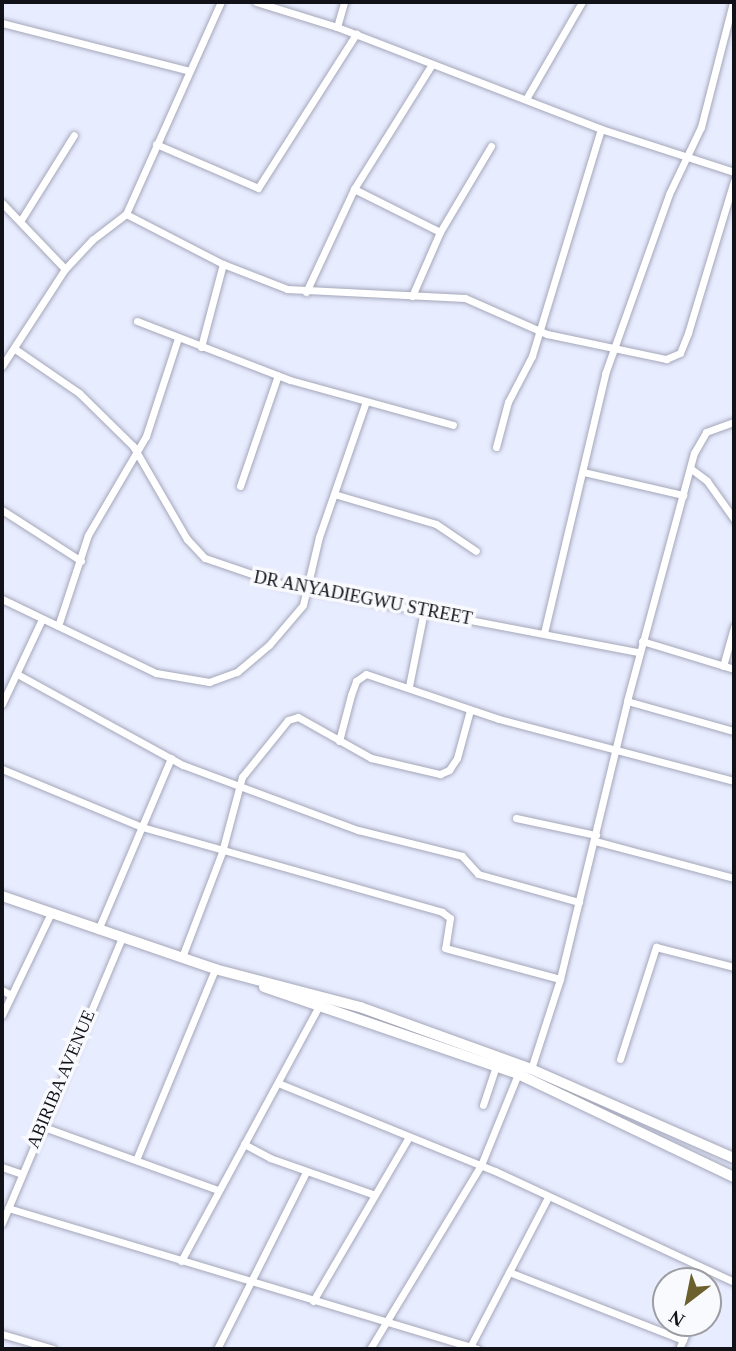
<!DOCTYPE html>
<style>
body{margin:0}
#map{position:relative;width:736px;height:1351px;overflow:hidden;background:#e8ecff;font-family:"Times New Roman",serif}
div>[style]{position:absolute}
[style*='--x']{left:calc(var(--x)*1px);top:calc(var(--y)*1px);width:calc(var(--w)*1px);rotate:calc(var(--a)*1deg)}
.roads{filter:drop-shadow(0 0 2px #a4a7b9) drop-shadow(0 0 2px #a4a7b9)}
.minor>*{height:7px;margin:-3.5px;padding:0 3.5px;transform-origin:3.5px;border-radius:3.5px;background:#fff}
.major>*{height:10px;margin:-5px;padding:0 5px;transform-origin:5px;border-radius:5px;background:#fff}
span{translate:-50% -50%;white-space:nowrap;text-align:center;line-height:1.15;-webkit-text-stroke:7px #f9fafe;paint-order:stroke}
.street-label{font-size:18px;color:#111218}
.frame{position:absolute;inset:0;border:4px solid #111218;pointer-events:none}
.north{position:absolute;left:652px;top:1267px;width:70px;height:70px;box-sizing:border-box;background:#f9fafe;border:2px solid #9c9da2;border-radius:50%;rotate:212deg;font-size:19px;font-weight:700;line-height:28px;text-align:center;color:#111218}
.north::after{content:'';display:block;margin:auto;width:24px;height:32px;background:#6c612d;clip-path:polygon(50% 0,100% 100%,50% 72%,0 100%)}
</style>
<div id="map">
<div class="roads">
<div class="minor">
<i style="--x:256;--y:2;--w:85;--a:17.2"></i>
<i style="--x:337;--y:27;--w:283;--a:21.1"></i>
<i style="--x:601;--y:129;--w:140;--a:17.9"></i>
<i style="--x:2;--y:23;--w:191;--a:14.3"></i>
<i style="--x:337;--y:27;--w:26;--a:-74"></i>
<i style="--x:526;--y:99;--w:112;--a:-60"></i>
<i style="--x:156;--y:144;--w:111;--a:23.3"></i>
<i style="--x:258;--y:188;--w:183;--a:-57.5"></i>
<i style="--x:354;--y:189;--w:96;--a:26.6"></i>
<i style="--x:440;--y:232;--w:70;--a:113.6"></i>
<i style="--x:2;--y:203;--w:91;--a:46.3"></i>
<i style="--x:126;--y:214;--w:109;--a:27.3"></i>
<i style="--x:223;--y:264;--w:69;--a:21.3"></i>
<i style="--x:287;--y:289;--w:178;--a:2.9"></i>
<i style="--x:465;--y:298;--w:90;--a:23.7"></i>
<i style="--x:547;--y:334;--w:122;--a:11.9"></i>
<i style="--x:666;--y:359;--w:15;--a:-23"></i>
<i style="--x:680;--y:353;--w:22;--a:-68"></i>
<i style="--x:688;--y:333;--w:159;--a:-73.2"></i>
<i style="--x:21;--y:220;--w:100;--a:-58.1"></i>
<i style="--x:440;--y:232;--w:100;--a:-59.3"></i>
<i style="--x:306;--y:292;--w:114;--a:-65"></i>
<i style="--x:354;--y:189;--w:147;--a:-58"></i>
<i style="--x:137;--y:321;--w:164;--a:21.1"></i>
<i style="--x:290;--y:380;--w:169;--a:15.4"></i>
<i style="--x:201;--y:347;--w:86;--a:-75.2"></i>
<i style="--x:15;--y:349;--w:78;--a:34.5"></i>
<i style="--x:79;--y:393;--w:76;--a:44.5"></i>
<i style="--x:133;--y:446;--w:108;--a:59.9"></i>
<i style="--x:187;--y:539;--w:26;--a:47"></i>
<i style="--x:205;--y:558;--w:80;--a:18.9"></i>
<i style="--x:281;--y:584;--w:364;--a:10.8"></i>
<i style="--x:2;--y:366;--w:116;--a:-57"></i>
<i style="--x:65;--y:269;--w:40;--a:-47"></i>
<i style="--x:92;--y:240;--w:43;--a:-37.4"></i>
<i style="--x:126;--y:214;--w:232;--a:-65.9"></i>
<i style="--x:496;--y:447;--w:47;--a:-75.1"></i>
<i style="--x:508;--y:402;--w:52;--a:-62.4"></i>
<i style="--x:532;--y:356;--w:237;--a:-73.1"></i>
<i style="--x:690;--y:468;--w:21;--a:37"></i>
<i style="--x:707;--y:481;--w:47;--a:54.6"></i>
<i style="--x:583;--y:472;--w:103;--a:13"></i>
<i style="--x:240;--y:486;--w:117;--a:-71.1"></i>
<i style="--x:334;--y:494;--w:106;--a:16.4"></i>
<i style="--x:436;--y:524;--w:48;--a:34"></i>
<i style="--x:2;--y:510;--w:94;--a:32.8"></i>
<i style="--x:2;--y:599;--w:171;--a:25.7"></i>
<i style="--x:156;--y:673;--w:54;--a:9.6"></i>
<i style="--x:209;--y:682;--w:30;--a:-20"></i>
<i style="--x:237;--y:672;--w:42;--a:-40.2"></i>
<i style="--x:269;--y:645;--w:52;--a:-49.6"></i>
<i style="--x:303;--y:605;--w:70;--a:-76.8"></i>
<i style="--x:319;--y:537;--w:141;--a:-70.9"></i>
<i style="--x:58;--y:626;--w:96;--a:-71.8"></i>
<i style="--x:88;--y:535;--w:115;--a:-59.6"></i>
<i style="--x:146;--y:436;--w:103;--a:-71.9"></i>
<i style="--x:544;--y:633;--w:266;--a:-76.7"></i>
<i style="--x:605;--y:374;--w:191;--a:-70.4"></i>
<i style="--x:669;--y:194;--w:74;--a:-64.5"></i>
<i style="--x:701;--y:127;--w:129;--a:-75.6"></i>
<i style="--x:642;--y:641;--w:96;--a:16.9"></i>
<i style="--x:723;--y:666;--w:41;--a:-74.2"></i>
<i style="--x:19;--y:675;--w:187;--a:28.8"></i>
<i style="--x:183;--y:765;--w:187;--a:20.4"></i>
<i style="--x:358;--y:830;--w:107;--a:14"></i>
<i style="--x:462;--y:856;--w:24;--a:48"></i>
<i style="--x:478;--y:874;--w:105;--a:15.5"></i>
<i style="--x:409;--y:686;--w:76;--a:-78.7"></i>
<i style="--x:627;--y:701;--w:111;--a:15.7"></i>
<i style="--x:2;--y:704;--w:94;--a:-64.8"></i>
<i style="--x:339;--y:741;--w:48;--a:-75.4"></i>
<i style="--x:351;--y:695;--w:15;--a:-70"></i>
<i style="--x:356;--y:681;--w:12;--a:-35"></i>
<i style="--x:366;--y:674;--w:140;--a:18.7"></i>
<i style="--x:499;--y:719;--w:243;--a:14.8"></i>
<i style="--x:2;--y:769;--w:152;--a:22.5"></i>
<i style="--x:142;--y:827;--w:312;--a:15.8"></i>
<i style="--x:442;--y:912;--w:10;--a:37"></i>
<i style="--x:450;--y:918;--w:30;--a:99"></i>
<i style="--x:445;--y:948;--w:119;--a:15.1"></i>
<i style="--x:516;--y:818;--w:82;--a:12"></i>
<i style="--x:595;--y:841;--w:144;--a:14.9"></i>
<i style="--x:98;--y:930;--w:187;--a:-67"></i>
<i style="--x:182;--y:957;--w:112;--a:-69.1"></i>
<i style="--x:222;--y:852;--w:78;--a:-75.1"></i>
<i style="--x:242;--y:777;--w:73;--a:-51.1"></i>
<i style="--x:288;--y:720;--w:10;--a:-17"></i>
<i style="--x:298;--y:717;--w:84;--a:29.3"></i>
<i style="--x:371;--y:758;--w:71;--a:13.1"></i>
<i style="--x:440;--y:774;--w:10;--a:-24"></i>
<i style="--x:449;--y:770;--w:14;--a:-56"></i>
<i style="--x:457;--y:758;--w:50;--a:-74.8"></i>
<i style="--x:2;--y:990;--w:10;--a:29"></i>
<i style="--x:2;--y:1015;--w:111;--a:-64.4"></i>
<i style="--x:620;--y:1059;--w:118;--a:-72.2"></i>
<i style="--x:656;--y:947;--w:81;--a:14.4"></i>
<i style="--x:531;--y:1069;--w:95;--a:-72.1"></i>
<i style="--x:560;--y:979;--w:286;--a:-76.4"></i>
<i style="--x:627;--y:701;--w:257;--a:-74.9"></i>
<i style="--x:694;--y:453;--w:24;--a:-60"></i>
<i style="--x:706;--y:432;--w:30;--a:-20"></i>
<i style="--x:278;--y:1083;--w:234;--a:22.1"></i>
<i style="--x:495;--y:1171;--w:264;--a:24.9"></i>
<i style="--x:483;--y:1105;--w:41;--a:-71.6"></i>
<i style="--x:41;--y:1126;--w:188;--a:19.9"></i>
<i style="--x:244;--y:1144;--w:30;--a:28"></i>
<i style="--x:270;--y:1158;--w:111;--a:19.4"></i>
<i style="--x:136;--y:1160;--w:207;--a:-67.5"></i>
<i style="--x:2;--y:1167;--w:21;--a:19"></i>
<i style="--x:8;--y:1208;--w:490;--a:16.7"></i>
<i style="--x:2;--y:1223;--w:310;--a:-67.2"></i>
<i style="--x:181;--y:1261;--w:288;--a:-61.6"></i>
<i style="--x:509;--y:1272;--w:187;--a:21.3"></i>
<i style="--x:313;--y:1301;--w:190;--a:-59.7"></i>
<i style="--x:2;--y:1334;--w:53;--a:16.4"></i>
<i style="--x:470;--y:1347;--w:169;--a:-62.5"></i>
<i style="--x:217;--y:1349;--w:198;--a:-63.3"></i>
<i style="--x:370;--y:1349;--w:215;--a:-58.9"></i>
<i style="--x:481;--y:1165;--w:98;--a:-67.9"></i>
<i style="--x:679;--y:1349;--w:28;--a:-67"></i>
</div>
<div class="major">
<i style="--x:2;--y:896;--w:225;--a:18.9"></i>
<i style="--x:215;--y:969;--w:150;--a:14.7"></i>
<i style="--x:360;--y:1007;--w:182;--a:19.9"></i>
<i style="--x:531;--y:1069;--w:222;--a:23.7"></i>
<i style="--x:264;--y:987;--w:268;--a:18.9"></i>
<i style="--x:518;--y:1074;--w:239;--a:25.5"></i>
</div>
</div>
<div class="street-label">
<span style="left:363px;top:598px;rotate:11deg">DR ANYADIEGWU STREET</span>
<span style="left:61px;top:1079px;rotate:-67deg">ABIRIBA AVENUE</span>
</div>
<div class="frame"></div>
<div class="north">N</div>
</div>
